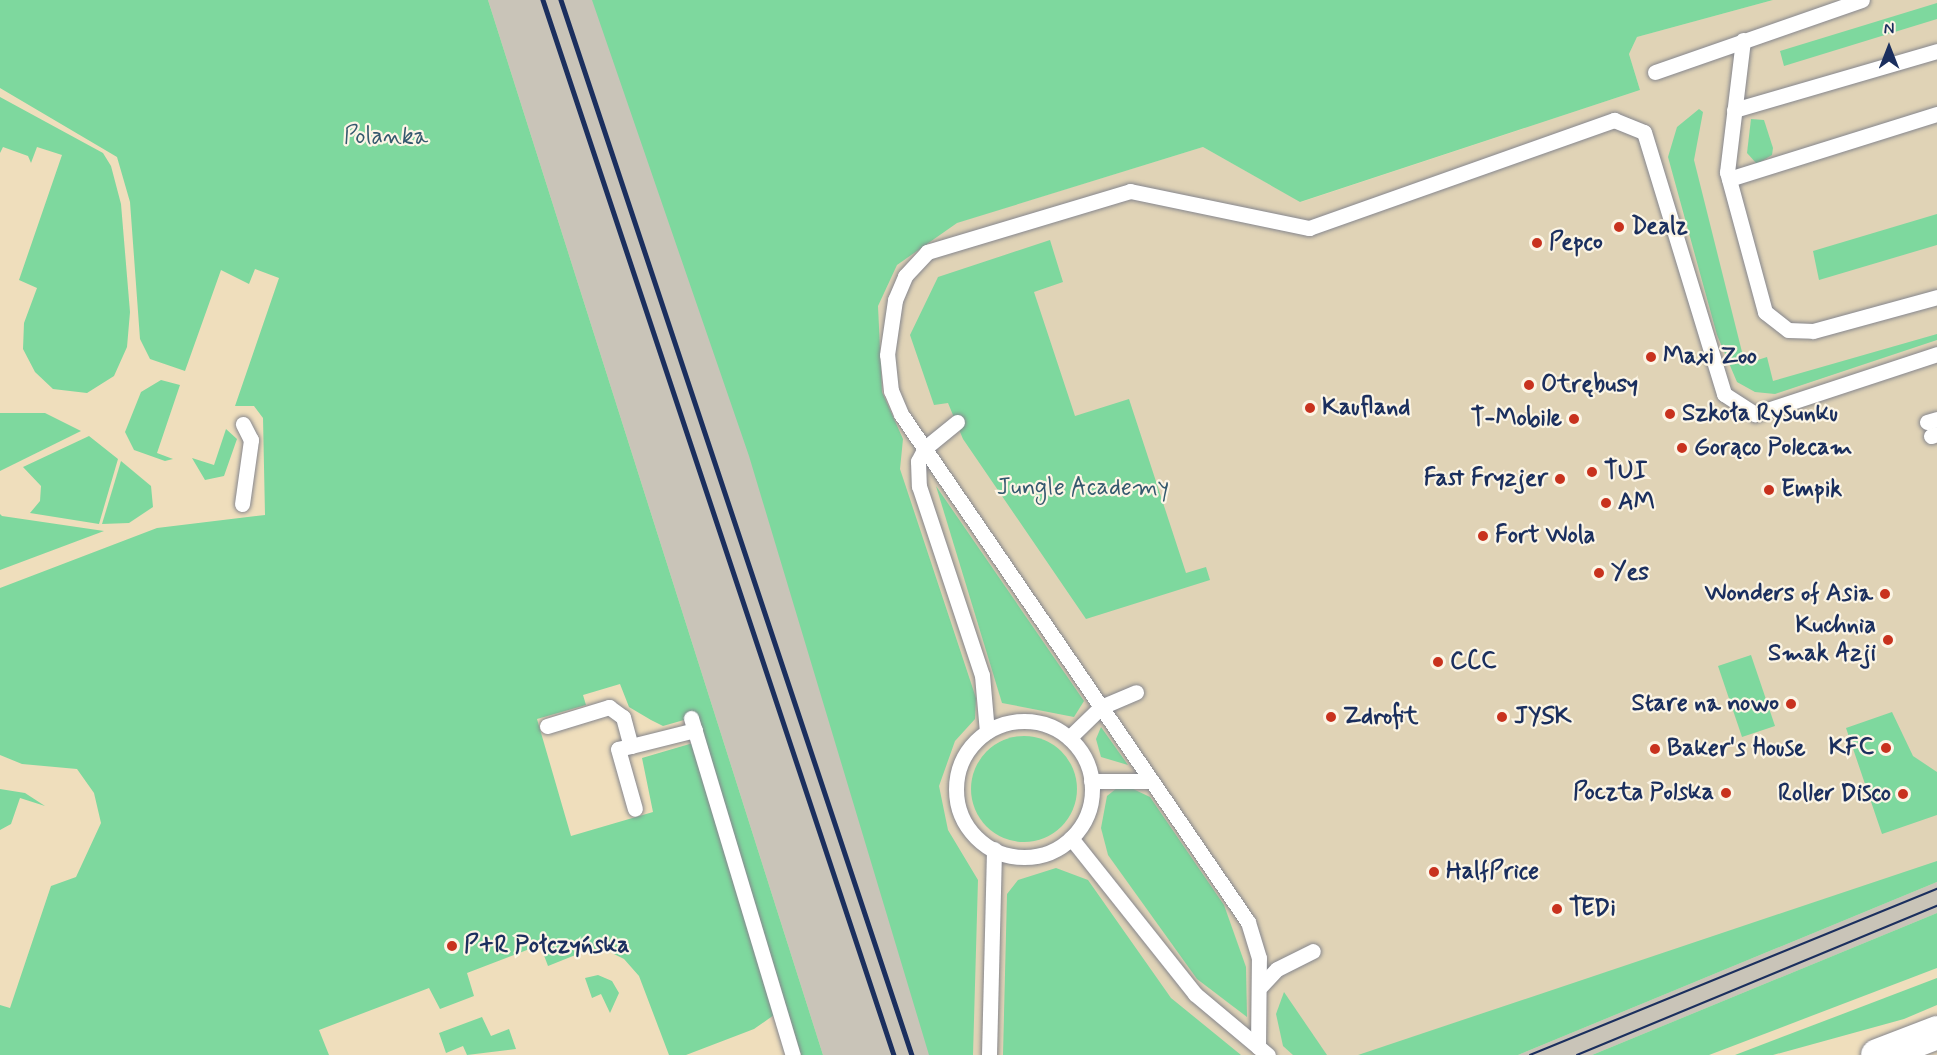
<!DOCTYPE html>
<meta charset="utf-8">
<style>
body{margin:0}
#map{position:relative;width:1937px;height:1055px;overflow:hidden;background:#efdebc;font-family:Mynerve,sans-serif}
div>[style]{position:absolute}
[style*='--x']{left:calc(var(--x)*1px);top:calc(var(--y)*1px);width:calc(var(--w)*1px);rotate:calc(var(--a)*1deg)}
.built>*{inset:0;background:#e0d3b6}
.industrial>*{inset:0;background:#c9c4b8}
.green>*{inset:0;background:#7ed89e}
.round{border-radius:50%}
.roads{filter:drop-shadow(0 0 2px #85868d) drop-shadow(0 0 2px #85868d)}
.service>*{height:15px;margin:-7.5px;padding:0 7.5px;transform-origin:7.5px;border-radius:7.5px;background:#fff}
.service>.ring{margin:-7.5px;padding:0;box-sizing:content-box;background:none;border:15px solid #fff;border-radius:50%}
.secondary>*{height:33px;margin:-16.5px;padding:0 16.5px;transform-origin:16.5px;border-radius:16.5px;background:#fff}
.tram>*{height:1.5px;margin:-0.75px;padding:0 0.75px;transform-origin:0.75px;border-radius:0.75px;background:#1b2f5e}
.rail>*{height:4.5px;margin:-2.25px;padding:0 2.25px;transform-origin:2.25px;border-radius:2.25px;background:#1b2f5e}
.dots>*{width:16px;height:16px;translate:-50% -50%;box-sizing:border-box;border:3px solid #fcf5e5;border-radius:50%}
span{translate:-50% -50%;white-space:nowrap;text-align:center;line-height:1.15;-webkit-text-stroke:4.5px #fcf5e5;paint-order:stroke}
.park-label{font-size:24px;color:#34596e}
.poi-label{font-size:24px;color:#1b2f5e;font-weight:700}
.left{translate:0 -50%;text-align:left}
.right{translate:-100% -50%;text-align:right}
.north{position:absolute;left:1859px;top:18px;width:60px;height:60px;-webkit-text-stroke:4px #fcf5e5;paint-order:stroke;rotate:0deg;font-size:16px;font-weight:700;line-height:24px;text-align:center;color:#1b2f5e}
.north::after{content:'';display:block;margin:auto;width:21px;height:27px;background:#1b2f5e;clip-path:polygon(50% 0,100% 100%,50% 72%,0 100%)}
</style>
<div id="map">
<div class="built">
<i style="clip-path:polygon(1773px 0,1937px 0,1937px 869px,1473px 1055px,970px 1055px,770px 280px,1203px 147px,1301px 202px,1640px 90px,1629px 54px,1637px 37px)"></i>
</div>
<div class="industrial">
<i style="clip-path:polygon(488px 0,674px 0,970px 1055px,823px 1055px)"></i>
<i style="clip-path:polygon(1937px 882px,1937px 913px,1592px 1055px,1518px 1055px)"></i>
</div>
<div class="green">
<i style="clip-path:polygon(0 0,488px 0,823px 1055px,801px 1055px,698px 716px,663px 726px,651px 720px,629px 707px,620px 684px,583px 695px,586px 705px,537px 719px,571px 836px,653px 812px,642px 758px,693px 743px,774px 1015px,754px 1029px,686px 1055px,669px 1055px,639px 976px,624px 959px,606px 950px,588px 950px,548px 966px,540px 945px,467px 973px,474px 996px,440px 1009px,429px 988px,319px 1030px,329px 1055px,0 1055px,0 1005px,10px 1008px,51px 886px,76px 877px,101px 823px,94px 793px,77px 769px,22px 764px,0 755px,0 588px,157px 528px,265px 515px,263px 418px,254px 406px,235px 406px,279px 278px,255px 269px,249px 284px,221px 270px,185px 371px,150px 359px,140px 339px,130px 202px,117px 157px,0 88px)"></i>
<i style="clip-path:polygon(592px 0,1773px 0,1637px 37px,1629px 54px,1640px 90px,1300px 202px,1203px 147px,957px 223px,897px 265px,878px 306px,882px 392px,903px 439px,900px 469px,976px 698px,975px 719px,955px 741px,939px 786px,948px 830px,978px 880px,973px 1055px,929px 1055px,749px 456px)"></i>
<i style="clip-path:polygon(1937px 3px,1937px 19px,1784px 66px,1780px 51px)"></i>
<i style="clip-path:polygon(0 97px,103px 153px,111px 166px,121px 204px,130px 312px,127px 347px,114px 376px,87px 393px,53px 389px,35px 372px,23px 349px,24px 323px,37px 288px,19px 280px,62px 155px,37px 147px,31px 163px,28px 156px,3px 147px,0 153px)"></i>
<i style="clip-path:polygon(1699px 109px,1703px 112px,1694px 160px,1745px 364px,1767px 357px,1773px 381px,1937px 334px,1937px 340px,1775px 394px,1755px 392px,1737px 382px,1717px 335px,1668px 157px,1677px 127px)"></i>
<i style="clip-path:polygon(1751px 119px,1764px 120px,1773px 148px,1772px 155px,1757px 164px,1747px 153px)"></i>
<i style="clip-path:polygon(1937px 214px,1937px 245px,1819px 280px,1813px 251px)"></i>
<i style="clip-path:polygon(1050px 240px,1063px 282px,1034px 292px,1075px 416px,1129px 399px,1186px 573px,1206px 567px,1210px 580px,1086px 619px,963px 439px,948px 403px,934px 405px,910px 335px,938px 277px)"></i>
<i style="clip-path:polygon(161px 380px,180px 385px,157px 453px,173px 459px,165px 461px,134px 450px,125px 432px,141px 392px)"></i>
<i style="clip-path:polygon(0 413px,45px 413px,81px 431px,0 471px)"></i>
<i style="clip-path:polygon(226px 429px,237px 439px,224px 476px,205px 480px,192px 458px,214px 465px)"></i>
<i style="clip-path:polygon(89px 436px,118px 459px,99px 524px,30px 513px,40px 501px,41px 486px,23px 467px)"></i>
<i style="clip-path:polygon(121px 461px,151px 486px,153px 507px,129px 523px,102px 524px)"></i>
<i style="clip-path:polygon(936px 486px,1084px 701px,1074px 717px,1002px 703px)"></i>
<i style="clip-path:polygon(0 514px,2px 516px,104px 531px,0 570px)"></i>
<i style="clip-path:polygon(1751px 655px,1775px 726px,1742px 737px,1718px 666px)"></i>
<i style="clip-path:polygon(1892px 712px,1913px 756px,1937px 772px,1937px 815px,1882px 834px,1846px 728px)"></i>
<i style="clip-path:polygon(1101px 727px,1128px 765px,1101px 757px,1096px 739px)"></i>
<i class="round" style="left:971px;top:736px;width:106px;height:106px"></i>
<i style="clip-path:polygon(1131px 788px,1150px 797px,1224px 905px,1246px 967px,1247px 1017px,1197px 979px,1108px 855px,1101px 828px,1107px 796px,1117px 788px)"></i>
<i style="clip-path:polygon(0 789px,25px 793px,45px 806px,20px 798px,11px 824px,0 830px)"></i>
<i style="clip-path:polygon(1937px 861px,1937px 882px,1518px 1055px,1358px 1055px)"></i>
<i style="clip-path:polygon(1056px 868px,1088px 880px,1171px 998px,1241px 1055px,1003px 1055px,1007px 894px,1018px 880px)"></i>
<i style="clip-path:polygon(1937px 913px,1937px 968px,1709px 1055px,1592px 1055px)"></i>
<i style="clip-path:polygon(598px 975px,612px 981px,619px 993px,610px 1013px,601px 994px,592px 998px,585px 978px)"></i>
<i style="clip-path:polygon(1937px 978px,1937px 1005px,1904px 1019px,1773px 1055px,1735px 1055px)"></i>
<i style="clip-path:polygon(1284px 992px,1327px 1055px,1293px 1055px,1283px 1046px,1276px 1014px)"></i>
<i style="clip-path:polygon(482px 1017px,491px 1036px,509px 1029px,516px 1049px,467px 1055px,463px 1046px,446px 1053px,439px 1033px)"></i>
</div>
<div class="roads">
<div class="service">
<i style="--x:1743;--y:40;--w:133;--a:96.9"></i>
<i style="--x:1727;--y:172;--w:145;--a:74.8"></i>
<i style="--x:1765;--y:312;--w:29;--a:38"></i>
<i style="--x:1788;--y:330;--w:25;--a:2"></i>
<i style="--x:1813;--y:331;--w:129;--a:-15.3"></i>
<i style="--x:1655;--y:72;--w:219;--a:-19.2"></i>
<i style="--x:1734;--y:110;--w:211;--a:-16.2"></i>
<i style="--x:1729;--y:179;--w:218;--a:-17.4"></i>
<i style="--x:957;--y:422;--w:41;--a:140.9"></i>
<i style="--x:925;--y:448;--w:15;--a:118"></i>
<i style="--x:918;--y:461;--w:25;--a:88"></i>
<i style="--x:919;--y:486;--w:199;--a:71.6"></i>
<i style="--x:982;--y:675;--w:57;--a:85"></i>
<i style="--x:1927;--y:422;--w:10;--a:-17"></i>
<i style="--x:1931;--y:436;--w:6;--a:-18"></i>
<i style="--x:242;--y:504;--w:65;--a:-82"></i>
<i style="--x:251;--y:440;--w:18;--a:-117"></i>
<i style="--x:691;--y:718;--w:352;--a:73.2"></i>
<i class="ring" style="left:956px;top:721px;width:121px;height:121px"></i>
<i style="--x:547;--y:726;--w:65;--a:-17"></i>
<i style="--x:609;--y:707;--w:17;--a:36"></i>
<i style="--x:623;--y:717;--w:30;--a:75"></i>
<i style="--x:631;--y:746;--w:66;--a:-14"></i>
<i style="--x:1069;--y:738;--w:45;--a:-44.1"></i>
<i style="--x:1101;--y:707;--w:38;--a:-23"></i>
<i style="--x:631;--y:746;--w:13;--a:167"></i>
<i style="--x:618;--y:749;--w:62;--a:74.2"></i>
<i style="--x:1091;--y:781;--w:60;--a:0"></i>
<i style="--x:1071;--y:838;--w:199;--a:51.5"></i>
<i style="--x:1195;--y:994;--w:95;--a:39.9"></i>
<i style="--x:1261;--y:986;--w:23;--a:-47"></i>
<i style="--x:1277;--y:969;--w:40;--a:-26.6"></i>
<i style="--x:1258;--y:1047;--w:89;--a:-89.4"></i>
<i style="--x:1259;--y:958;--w:38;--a:-107"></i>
<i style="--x:1248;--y:922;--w:615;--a:-124.34"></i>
<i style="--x:901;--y:414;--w:25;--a:-113"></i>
<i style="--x:891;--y:391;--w:36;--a:-96"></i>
<i style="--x:887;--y:355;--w:56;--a:-81.7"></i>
<i style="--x:895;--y:300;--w:26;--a:-67"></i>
<i style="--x:905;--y:276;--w:33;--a:-47"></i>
<i style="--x:927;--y:252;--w:212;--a:-16.7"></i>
<i style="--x:1130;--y:191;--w:183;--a:11.7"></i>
<i style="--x:1309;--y:228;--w:324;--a:-19.5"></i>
<i style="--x:1614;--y:120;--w:32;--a:22"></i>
<i style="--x:1644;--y:132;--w:274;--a:73"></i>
<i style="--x:1724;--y:394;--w:37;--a:33"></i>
<i style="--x:1755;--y:414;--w:192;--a:-18.2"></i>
<i style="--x:989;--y:1055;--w:206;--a:-88.6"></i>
</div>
<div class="secondary">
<i style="--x:1877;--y:1055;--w:64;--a:-21"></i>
</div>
</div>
<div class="tram">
<i style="--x:1530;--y:1055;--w:440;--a:-22.2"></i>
<i style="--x:1577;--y:1055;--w:390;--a:-22.5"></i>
</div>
<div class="rail">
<i style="--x:543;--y:0;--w:1112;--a:71.6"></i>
<i style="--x:561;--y:0;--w:1112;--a:71.6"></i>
</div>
<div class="dots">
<i style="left:1619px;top:227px;background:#c8321e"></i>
<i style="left:1537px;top:243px;background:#c8321e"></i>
<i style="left:1651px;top:357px;background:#c8321e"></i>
<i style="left:1529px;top:385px;background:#c8321e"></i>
<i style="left:1310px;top:408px;background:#c8321e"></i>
<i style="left:1670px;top:414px;background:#c8321e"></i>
<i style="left:1574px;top:419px;background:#c8321e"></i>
<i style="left:1682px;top:448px;background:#c8321e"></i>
<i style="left:1592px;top:472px;background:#c8321e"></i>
<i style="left:1560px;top:479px;background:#c8321e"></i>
<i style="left:1769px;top:490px;background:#c8321e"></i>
<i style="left:1606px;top:503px;background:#c8321e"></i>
<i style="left:1483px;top:536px;background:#c8321e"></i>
<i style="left:1599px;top:573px;background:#c8321e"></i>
<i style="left:1885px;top:594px;background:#c8321e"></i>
<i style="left:1888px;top:640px;background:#c8321e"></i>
<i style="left:1438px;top:662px;background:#c8321e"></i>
<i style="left:1791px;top:704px;background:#c8321e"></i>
<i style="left:1331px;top:717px;background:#c8321e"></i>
<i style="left:1502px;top:717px;background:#c8321e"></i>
<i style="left:1886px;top:748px;background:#c8321e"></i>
<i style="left:1655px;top:749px;background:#c8321e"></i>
<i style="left:1726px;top:793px;background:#c8321e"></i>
<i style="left:1903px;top:794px;background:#c8321e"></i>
<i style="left:1434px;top:872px;background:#c8321e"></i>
<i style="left:1557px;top:909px;background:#c8321e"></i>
<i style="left:452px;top:946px;background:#c8321e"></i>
</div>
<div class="park-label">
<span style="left:386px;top:137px">Polanka</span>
<span style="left:1083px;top:488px">Jungle Academy</span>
</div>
<div class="poi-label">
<span class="left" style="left:1631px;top:227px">Dealz</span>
<span class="left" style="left:1549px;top:243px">Pepco</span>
<span class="left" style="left:1663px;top:357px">Maxi Zoo</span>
<span class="left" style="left:1541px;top:385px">Otrębusy</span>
<span class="left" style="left:1322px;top:408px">Kaufland</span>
<span class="left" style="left:1682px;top:414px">Szkoła Rysunku</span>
<span class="right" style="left:1562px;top:419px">T-Mobile</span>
<span class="left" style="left:1694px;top:448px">Gorąco Polecam</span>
<span class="left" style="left:1604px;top:472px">TUI</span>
<span class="right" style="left:1548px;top:479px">Fast Fryzjer</span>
<span class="left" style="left:1781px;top:490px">Empik</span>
<span class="left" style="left:1618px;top:503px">AM</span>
<span class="left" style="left:1495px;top:536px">Fort Wola</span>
<span class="left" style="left:1611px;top:573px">Yes</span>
<span class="right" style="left:1873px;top:594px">Wonders of Asia</span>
<span class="right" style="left:1876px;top:640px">Kuchnia<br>Smak Azji</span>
<span class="left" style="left:1450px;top:662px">CCC</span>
<span class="right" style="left:1779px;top:704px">Stare na nowo</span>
<span class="left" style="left:1343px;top:717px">Zdrofit</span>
<span class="left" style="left:1514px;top:717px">JYSK</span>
<span class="right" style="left:1874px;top:748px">KFC</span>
<span class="left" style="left:1667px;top:749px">Baker's House</span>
<span class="right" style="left:1714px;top:793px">Poczta Polska</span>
<span class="right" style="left:1891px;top:794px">Roller Disco</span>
<span class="left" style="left:1446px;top:872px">HalfPrice</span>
<span class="left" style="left:1569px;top:909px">TEDi</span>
<span class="left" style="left:464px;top:946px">P+R Połczyńska</span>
</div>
<div class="north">N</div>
</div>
